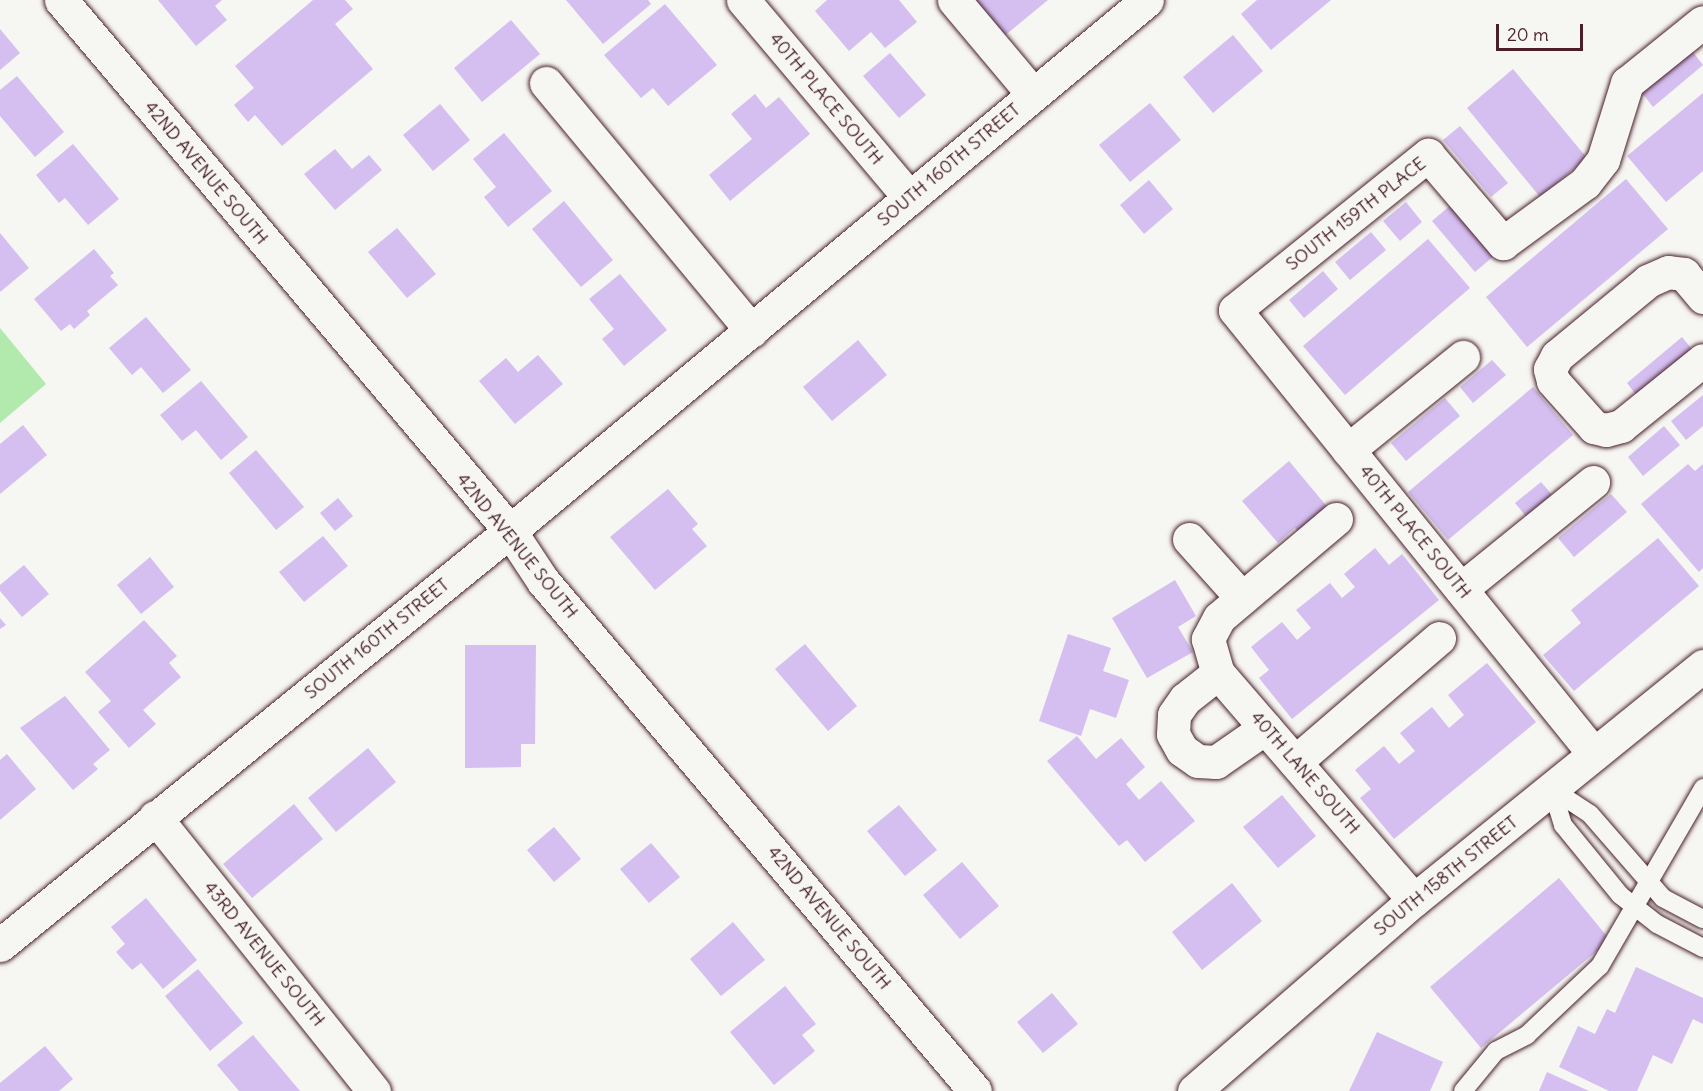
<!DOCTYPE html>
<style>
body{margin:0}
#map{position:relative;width:1703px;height:1091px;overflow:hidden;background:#f6f6f2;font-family:Delius,sans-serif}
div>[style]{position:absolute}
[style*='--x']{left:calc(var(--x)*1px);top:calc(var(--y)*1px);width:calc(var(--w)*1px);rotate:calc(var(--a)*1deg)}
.green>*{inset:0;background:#b2eaad}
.building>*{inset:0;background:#d4bff0}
.roads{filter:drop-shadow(0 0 2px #4a1f2b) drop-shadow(0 0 2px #4a1f2b)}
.service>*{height:18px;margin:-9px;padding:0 9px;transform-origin:9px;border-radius:9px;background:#f6f6f2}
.minor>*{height:33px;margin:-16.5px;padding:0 16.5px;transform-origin:16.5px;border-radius:16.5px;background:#f6f6f2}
.tertiary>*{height:33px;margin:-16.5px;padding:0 16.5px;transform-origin:16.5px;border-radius:16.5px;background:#f6f6f2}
span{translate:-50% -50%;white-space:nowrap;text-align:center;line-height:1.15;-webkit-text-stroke:4.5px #f6f6f2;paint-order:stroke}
.street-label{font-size:18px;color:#4a1f2b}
.scale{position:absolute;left:1496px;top:24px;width:87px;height:27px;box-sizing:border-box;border:3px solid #4a1f2b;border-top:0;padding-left:8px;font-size:18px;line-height:21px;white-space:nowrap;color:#4a1f2b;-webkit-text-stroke:4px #f6f6f2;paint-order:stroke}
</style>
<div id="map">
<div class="green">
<i style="clip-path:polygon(0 328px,46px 384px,0 423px)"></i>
</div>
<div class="building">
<i style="clip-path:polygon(158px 0,222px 0,215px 6px,227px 20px,196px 46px)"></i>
<i style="clip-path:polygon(313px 0,345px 0,353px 9px,335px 24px,373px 69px,282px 146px,255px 115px,248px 122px,234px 105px,254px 88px,235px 66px)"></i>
<i style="clip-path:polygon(566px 0,648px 0,651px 4px,603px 44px)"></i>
<i style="clip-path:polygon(827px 0,899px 0,917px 22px,885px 48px,871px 32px,849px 51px,815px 11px)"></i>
<i style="clip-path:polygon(972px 0,1048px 0,1003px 37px)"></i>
<i style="clip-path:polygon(1257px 0,1331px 0,1271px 50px,1241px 14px)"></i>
<i style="clip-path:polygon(665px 4px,717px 65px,668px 106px,653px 88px,641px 98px,604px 55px)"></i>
<i style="clip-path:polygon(511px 20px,540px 54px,482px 102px,454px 68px)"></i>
<i style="clip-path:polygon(0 29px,20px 53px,0 70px)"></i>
<i style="clip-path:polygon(1233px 35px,1263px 71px,1213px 113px,1183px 77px)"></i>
<i style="clip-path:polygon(1689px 47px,1703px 65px,1653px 107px,1639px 89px)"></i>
<i style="clip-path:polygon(890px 53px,926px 95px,899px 118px,863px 76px)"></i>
<i style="clip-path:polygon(1513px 69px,1587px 158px,1540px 197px,1467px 108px)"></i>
<i style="clip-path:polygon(17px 76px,64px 132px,35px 157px,0 116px,0 90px)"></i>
<i style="clip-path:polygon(1703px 93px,1703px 171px,1666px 202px,1627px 156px)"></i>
<i style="clip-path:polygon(755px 94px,766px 108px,779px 97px,810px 134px,730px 201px,709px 175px,752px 139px,731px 114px)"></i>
<i style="clip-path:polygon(1150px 103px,1181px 140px,1130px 182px,1099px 145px)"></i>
<i style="clip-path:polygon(440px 104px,470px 140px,433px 171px,403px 135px)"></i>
<i style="clip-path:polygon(1460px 126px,1508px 183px,1491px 197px,1443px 140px)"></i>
<i style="clip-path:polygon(504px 133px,552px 191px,508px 227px,484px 197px,496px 187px,473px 159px)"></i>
<i style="clip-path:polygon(73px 144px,119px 199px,88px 225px,65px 198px,59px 203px,36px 175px)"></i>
<i style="clip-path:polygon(335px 149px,352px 169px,369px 155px,382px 170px,335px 210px,304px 174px)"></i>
<i style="clip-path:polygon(1626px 179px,1668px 229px,1527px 347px,1486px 297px)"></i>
<i style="clip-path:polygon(1149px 180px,1173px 209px,1144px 234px,1120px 205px)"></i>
<i style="clip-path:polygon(564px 201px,613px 260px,581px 287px,532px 229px)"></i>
<i style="clip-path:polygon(1406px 202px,1422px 222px,1400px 241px,1383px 221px)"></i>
<i style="clip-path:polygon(1452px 204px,1495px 255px,1475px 272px,1432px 221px)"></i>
<i style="clip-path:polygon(397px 228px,436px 274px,407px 298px,368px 252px)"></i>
<i style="clip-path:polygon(1371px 232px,1386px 250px,1350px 280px,1335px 262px)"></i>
<i style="clip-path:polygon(0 233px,29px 268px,0 292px)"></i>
<i style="clip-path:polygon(1428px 239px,1470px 288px,1345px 395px,1303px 346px)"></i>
<i style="clip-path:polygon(94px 249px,114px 273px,110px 276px,118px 285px,87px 311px,90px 315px,74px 329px,70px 324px,61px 331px,34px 299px)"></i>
<i style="clip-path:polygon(1323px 271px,1338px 289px,1304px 318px,1289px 300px)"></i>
<i style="clip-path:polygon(620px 274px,667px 330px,624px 366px,602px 339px,614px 329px,589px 299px)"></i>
<i style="clip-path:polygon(146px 317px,191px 370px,163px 393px,141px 367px,132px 375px,109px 348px)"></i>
<i style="clip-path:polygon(1682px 337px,1695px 353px,1640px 400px,1627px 383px)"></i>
<i style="clip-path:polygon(858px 340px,887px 375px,832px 421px,803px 387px)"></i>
<i style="clip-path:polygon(538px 355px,563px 384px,515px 424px,479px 381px,506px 358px,518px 372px)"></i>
<i style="clip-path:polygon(1492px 360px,1506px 375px,1473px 403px,1460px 387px)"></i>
<i style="clip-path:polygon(201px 381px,248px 437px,221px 460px,196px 430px,182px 441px,160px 415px)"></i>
<i style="clip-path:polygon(1533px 387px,1573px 435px,1448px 540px,1408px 492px)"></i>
<i style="clip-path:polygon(1703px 395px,1703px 426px,1686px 440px,1671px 421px)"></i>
<i style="clip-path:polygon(1445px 398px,1460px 416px,1406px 461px,1391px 443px)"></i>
<i style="clip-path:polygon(23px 425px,47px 455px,0 494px,0 444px)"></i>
<i style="clip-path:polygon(1664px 426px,1680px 445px,1643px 476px,1628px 457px)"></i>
<i style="clip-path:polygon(256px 450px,304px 507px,276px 530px,229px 473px)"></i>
<i style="clip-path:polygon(1289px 461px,1334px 515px,1305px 540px,1295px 528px,1278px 543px,1242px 501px)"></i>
<i style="clip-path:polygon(1688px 464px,1695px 471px,1703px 464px,1703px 568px,1699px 572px,1641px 504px)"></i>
<i style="clip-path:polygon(1541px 482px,1555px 498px,1529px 520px,1515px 503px)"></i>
<i style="clip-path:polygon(668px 489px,698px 524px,692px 529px,707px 546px,655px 590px,610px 537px)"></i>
<i style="clip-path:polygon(1611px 494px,1627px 512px,1574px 557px,1558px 538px)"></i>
<i style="clip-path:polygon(338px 498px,353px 516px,335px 531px,320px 513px)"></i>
<i style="clip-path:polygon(323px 536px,348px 566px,304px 602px,279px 572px)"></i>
<i style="clip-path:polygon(1658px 538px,1699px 586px,1574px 691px,1543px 655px,1581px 623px,1571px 610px)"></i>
<i style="clip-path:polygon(1375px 548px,1389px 565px,1402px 554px,1439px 600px,1292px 719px,1259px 678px,1269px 670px,1251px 647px,1282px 622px,1297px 640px,1311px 628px,1296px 610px,1330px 583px,1342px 598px,1355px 587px,1344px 574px)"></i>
<i style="clip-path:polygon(150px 557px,174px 587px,141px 614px,117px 585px)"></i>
<i style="clip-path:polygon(24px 565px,49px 594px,22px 617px,0 591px,0 585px)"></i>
<i style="clip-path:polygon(1175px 580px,1196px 616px,1178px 627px,1193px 652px,1147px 678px,1112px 618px)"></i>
<i style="clip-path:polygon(0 618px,6px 625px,0 629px)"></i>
<i style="clip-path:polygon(144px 620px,177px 656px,169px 663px,181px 677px,143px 710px,156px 724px,129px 748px,98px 712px,111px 701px,85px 672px)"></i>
<i style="clip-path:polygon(1068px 634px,1111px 648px,1103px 671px,1129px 680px,1116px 718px,1090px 709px,1081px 736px,1039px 721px)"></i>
<i style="clip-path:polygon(805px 644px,857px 706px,828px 731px,775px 669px)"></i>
<i style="clip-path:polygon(465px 645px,536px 645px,535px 744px,521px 744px,521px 767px,465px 768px)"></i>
<i style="clip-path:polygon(1487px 663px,1536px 722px,1394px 839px,1360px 798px,1371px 789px,1355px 770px,1384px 746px,1399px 764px,1415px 751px,1400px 733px,1432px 707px,1449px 728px,1464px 715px,1448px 695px)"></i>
<i style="clip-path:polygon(65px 696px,110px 750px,93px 764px,98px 769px,73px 790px,20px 728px)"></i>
<i style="clip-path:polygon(1077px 736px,1096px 759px,1121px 738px,1145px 767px,1126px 784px,1139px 800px,1161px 781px,1195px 821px,1145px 862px,1127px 840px,1119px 846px,1047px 761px)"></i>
<i style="clip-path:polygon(368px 748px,396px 782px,336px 832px,308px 798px)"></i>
<i style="clip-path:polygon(7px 754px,36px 789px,0 820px,0 760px)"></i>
<i style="clip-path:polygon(1282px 795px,1316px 836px,1278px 868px,1243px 827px)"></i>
<i style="clip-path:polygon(294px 804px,323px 839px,252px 898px,223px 864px)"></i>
<i style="clip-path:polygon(899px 805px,937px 850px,905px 876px,867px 831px)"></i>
<i style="clip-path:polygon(554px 827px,581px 859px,554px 882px,527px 850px)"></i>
<i style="clip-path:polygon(651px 843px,680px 877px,649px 903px,620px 869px)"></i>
<i style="clip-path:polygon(962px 862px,999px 906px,960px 939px,923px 895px)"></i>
<i style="clip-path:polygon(1559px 878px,1610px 940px,1481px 1048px,1430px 987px)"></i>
<i style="clip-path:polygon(1232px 883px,1262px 921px,1202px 970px,1172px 932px)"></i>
<i style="clip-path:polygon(146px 898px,197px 960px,163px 989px,141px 963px,132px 970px,116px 952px,125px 944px,111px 927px)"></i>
<i style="clip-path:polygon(733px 922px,765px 960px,721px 996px,690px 959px)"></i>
<i style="clip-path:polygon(1636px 967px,1703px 998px,1703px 1024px,1693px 1019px,1672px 1064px,1653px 1055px,1637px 1091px,1609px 1091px,1559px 1067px,1578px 1026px,1595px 1034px,1607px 1009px,1615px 1013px)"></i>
<i style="clip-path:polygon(198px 969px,243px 1023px,210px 1051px,165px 996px)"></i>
<i style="clip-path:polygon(785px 986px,816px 1024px,802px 1035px,815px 1051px,774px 1085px,730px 1032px)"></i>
<i style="clip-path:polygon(1052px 993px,1078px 1024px,1043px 1053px,1017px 1022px)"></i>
<i style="clip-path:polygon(1377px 1032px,1443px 1062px,1430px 1091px,1349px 1091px)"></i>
<i style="clip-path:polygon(253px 1035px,300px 1091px,239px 1091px,217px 1065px)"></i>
<i style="clip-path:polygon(45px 1046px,73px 1079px,59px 1091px,0 1091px,0 1083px)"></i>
<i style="clip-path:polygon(1547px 1072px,1589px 1091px,1539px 1091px)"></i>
</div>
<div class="roads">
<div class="service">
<i style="--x:1552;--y:789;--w:38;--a:73"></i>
<i style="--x:1563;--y:825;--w:90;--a:50.8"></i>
<i style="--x:1620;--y:895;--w:47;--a:38.1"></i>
<i style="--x:1657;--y:924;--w:52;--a:27.6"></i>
<i style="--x:1552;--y:789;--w:45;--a:33.3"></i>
<i style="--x:1590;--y:814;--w:111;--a:49"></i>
<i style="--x:1663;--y:898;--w:45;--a:27.7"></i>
<i style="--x:1463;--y:1091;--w:52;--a:-50.5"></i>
<i style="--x:1496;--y:1051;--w:35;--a:-27"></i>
<i style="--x:1527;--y:1035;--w:100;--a:-43.4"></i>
<i style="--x:1600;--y:966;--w:206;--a:-59.9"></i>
</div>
<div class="minor">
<i style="--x:743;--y:0;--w:259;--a:49.9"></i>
<i style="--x:954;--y:0;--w:123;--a:50"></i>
<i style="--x:546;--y:83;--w:322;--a:50.3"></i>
<i style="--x:1703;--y:297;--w:30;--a:-130"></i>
<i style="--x:1684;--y:274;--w:16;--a:-173"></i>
<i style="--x:1668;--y:272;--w:22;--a:156"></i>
<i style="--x:1648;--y:281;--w:118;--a:140.5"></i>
<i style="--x:1557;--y:356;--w:15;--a:118"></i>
<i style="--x:1550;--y:369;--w:12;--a:76"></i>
<i style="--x:1553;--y:381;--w:62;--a:48.3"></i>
<i style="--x:1594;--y:427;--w:12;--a:14"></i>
<i style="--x:1606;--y:430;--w:16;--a:-15"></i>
<i style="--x:1621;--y:426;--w:105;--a:-38.8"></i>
<i style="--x:1348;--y:450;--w:148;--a:-39"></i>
<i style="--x:1336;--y:519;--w:153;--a:139.8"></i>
<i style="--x:1219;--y:618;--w:24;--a:118"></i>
<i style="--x:1208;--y:639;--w:35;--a:74"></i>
<i style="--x:1218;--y:673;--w:300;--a:49.2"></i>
<i style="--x:1189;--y:539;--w:78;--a:48.1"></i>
<i style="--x:1461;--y:589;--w:170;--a:-39"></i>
<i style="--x:1218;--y:673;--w:42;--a:141.8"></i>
<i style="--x:1185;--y:699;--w:19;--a:125"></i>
<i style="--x:1174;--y:715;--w:19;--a:93"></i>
<i style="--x:1173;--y:734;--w:18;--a:61"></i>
<i style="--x:1182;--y:750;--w:19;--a:35"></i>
<i style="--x:1198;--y:761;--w:18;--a:3"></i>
<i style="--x:1216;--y:762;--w:60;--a:-34.8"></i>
<i style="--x:1594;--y:754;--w:571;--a:-128.96"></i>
<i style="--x:1235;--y:310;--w:248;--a:-38.8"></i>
<i style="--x:1428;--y:155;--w:116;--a:49.6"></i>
<i style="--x:1503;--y:243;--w:102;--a:-36.2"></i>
<i style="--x:1585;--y:183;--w:29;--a:-52"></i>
<i style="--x:1603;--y:160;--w:81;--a:-72.7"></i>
<i style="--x:1627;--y:83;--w:97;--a:-38.8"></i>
<i style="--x:1295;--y:762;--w:190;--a:-40.7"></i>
<i style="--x:155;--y:817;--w:351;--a:51.4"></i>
<i style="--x:1194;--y:1091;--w:291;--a:-41"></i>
<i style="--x:1414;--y:900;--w:372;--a:-39"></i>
</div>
<div class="tertiary">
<i style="--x:61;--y:0;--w:695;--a:49.78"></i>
<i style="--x:510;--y:531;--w:60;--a:56.6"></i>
<i style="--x:543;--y:581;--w:668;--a:49.73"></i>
<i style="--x:0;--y:945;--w:657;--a:-39.07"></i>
<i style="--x:510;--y:531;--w:829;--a:-39.81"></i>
</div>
</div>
<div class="street-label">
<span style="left:826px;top:99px;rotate:50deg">40TH PLACE SOUTH</span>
<span style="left:949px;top:165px;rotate:-40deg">SOUTH 160TH STREET</span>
<span style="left:206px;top:173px;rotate:50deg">42ND AVENUE SOUTH</span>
<span style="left:1356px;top:214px;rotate:-38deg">SOUTH 159TH PLACE</span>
<span style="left:1415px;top:532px;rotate:51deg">40TH PLACE SOUTH</span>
<span style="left:517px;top:546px;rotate:51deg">42ND AVENUE SOUTH</span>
<span style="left:377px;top:639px;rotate:-39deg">SOUTH 160TH STREET</span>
<span style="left:1305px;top:773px;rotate:49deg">40TH LANE SOUTH</span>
<span style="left:1446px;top:876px;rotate:-39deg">SOUTH 158TH STREET</span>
<span style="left:829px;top:918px;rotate:50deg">42ND AVENUE SOUTH</span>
<span style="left:264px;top:954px;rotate:51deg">43RD AVENUE SOUTH</span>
</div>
<div class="scale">20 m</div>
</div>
